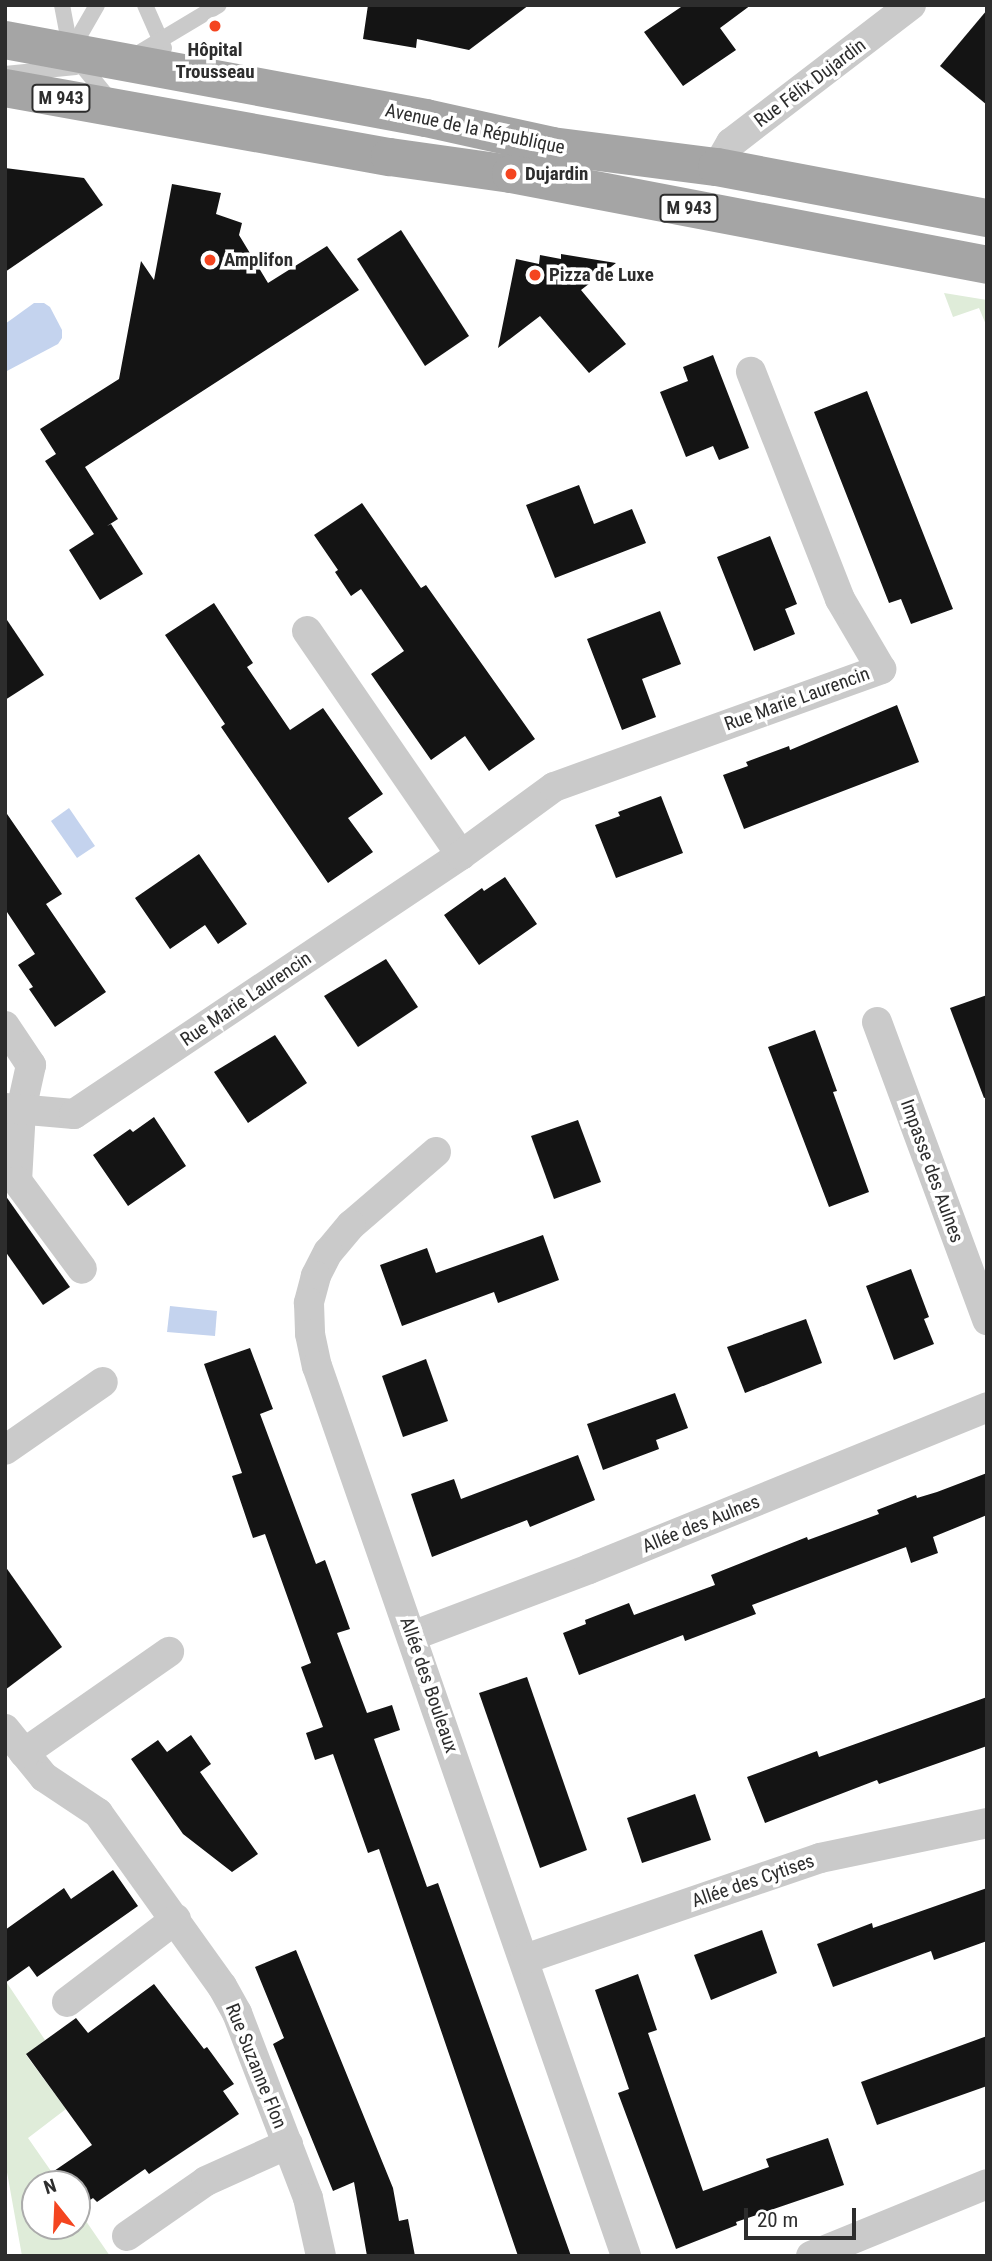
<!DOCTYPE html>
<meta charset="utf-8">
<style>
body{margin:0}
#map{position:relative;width:992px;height:2261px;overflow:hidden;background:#fff;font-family:"Roboto Condensed",sans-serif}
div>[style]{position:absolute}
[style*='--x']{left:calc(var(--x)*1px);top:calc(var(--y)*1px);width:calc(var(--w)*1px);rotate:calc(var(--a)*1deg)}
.green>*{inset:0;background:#dfecd9}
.water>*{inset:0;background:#c4d3ee}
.building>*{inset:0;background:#141414}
.lane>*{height:16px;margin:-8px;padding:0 8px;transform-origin:8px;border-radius:8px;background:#cacaca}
.street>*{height:30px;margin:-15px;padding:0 15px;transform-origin:15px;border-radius:15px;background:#cacaca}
.primary>*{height:38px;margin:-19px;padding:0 19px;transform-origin:19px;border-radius:19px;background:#a5a5a5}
.dots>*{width:19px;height:19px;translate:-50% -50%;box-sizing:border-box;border:4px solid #fff;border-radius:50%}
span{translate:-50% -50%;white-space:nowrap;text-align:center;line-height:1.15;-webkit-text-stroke:7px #fff;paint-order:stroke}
.shield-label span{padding:2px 5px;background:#fff;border:2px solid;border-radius:5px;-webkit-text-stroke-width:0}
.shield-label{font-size:18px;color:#2d2d2d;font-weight:700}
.poi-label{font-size:19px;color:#2d2d2d;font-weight:700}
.left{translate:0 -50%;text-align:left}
.street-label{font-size:19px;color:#2d2d2d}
.frame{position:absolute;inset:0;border:7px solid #2d2d2d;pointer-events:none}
.north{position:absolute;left:21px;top:2170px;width:70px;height:70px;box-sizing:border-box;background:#fff;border:2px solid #ababab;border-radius:50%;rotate:342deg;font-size:19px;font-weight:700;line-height:28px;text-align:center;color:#2d2d2d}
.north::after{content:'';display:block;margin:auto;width:24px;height:32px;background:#f44520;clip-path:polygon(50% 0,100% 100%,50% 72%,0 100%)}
.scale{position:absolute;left:744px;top:2208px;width:112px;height:32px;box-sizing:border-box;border:4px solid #2d2d2d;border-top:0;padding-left:9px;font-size:21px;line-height:24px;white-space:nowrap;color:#2d2d2d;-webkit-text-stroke:5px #fff;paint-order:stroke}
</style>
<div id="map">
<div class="green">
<i style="clip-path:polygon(944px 293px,987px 300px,987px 327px,979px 308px,953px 317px)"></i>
<i style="clip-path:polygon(5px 1980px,45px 2040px,26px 2055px,66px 2109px,28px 2138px,60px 2184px,35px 2184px,35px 2226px,77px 2226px,77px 2208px,110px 2256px,22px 2256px,5px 2161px)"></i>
</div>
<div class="water">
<i style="clip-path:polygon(34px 303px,44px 303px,50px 307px,62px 330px,62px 338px,58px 344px,5px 372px,5px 324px)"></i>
<i style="clip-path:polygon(69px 808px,95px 846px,77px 858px,51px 821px)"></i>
<i style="clip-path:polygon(170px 1306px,217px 1311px,215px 1336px,167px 1332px)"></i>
</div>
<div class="building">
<i style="clip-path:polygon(368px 5px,529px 5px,469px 50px,417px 39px,416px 48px,363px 39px)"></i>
<i style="clip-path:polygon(684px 5px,751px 5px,720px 28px,736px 50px,683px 86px,644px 32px)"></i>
<i style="clip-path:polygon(987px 10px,987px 105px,940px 66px)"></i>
<i style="clip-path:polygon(5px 168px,84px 178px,103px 205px,5px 272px)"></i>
<i style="clip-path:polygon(172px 184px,221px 193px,216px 214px,242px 223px,239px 235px,268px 283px,327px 246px,359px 290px,85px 467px,118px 519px,107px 526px,111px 524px,143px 574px,100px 600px,69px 550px,94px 534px,45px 461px,56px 454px,40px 429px,119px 379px,141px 261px,154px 280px)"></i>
<i style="clip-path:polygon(401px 230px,469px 336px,425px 366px,357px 259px)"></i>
<i style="clip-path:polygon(561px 254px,616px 263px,581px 290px,626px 344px,589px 373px,540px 316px,498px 348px,516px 259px,539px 264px,540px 255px,561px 259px)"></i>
<i style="clip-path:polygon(713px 355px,749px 448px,719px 460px,713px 446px,686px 457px,660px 392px,688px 381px,683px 367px)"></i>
<i style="clip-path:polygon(867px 391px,953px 609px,911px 624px,901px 599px,889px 603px,814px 412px)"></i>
<i style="clip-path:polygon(579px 485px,594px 524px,632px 509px,646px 543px,555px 578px,526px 505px)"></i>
<i style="clip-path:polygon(362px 503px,421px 588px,426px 585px,535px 739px,489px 771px,465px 736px,431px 760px,371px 674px,404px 651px,361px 589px,351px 596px,335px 572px,338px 570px,314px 535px)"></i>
<i style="clip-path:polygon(770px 536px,797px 604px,785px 609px,795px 634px,754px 651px,717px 557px)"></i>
<i style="clip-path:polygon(214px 603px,253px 663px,247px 667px,290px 730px,323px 708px,383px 794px,348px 818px,373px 852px,328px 883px,221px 727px,225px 724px,165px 635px)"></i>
<i style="clip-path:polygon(660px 611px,681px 664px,642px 679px,656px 717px,622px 730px,587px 639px)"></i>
<i style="clip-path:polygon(5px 617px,44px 675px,5px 700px)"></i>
<i style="clip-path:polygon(897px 705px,919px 762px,744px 829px,723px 775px,748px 766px,746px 762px,789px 746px,790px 750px)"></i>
<i style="clip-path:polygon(661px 796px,683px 853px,616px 878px,595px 825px,620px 816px,618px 812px)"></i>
<i style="clip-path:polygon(5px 811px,62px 894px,46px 904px,106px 992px,55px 1027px,29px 989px,33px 987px,18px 965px,35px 954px,5px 909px)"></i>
<i style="clip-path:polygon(199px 854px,247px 924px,218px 944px,205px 925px,170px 949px,135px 898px)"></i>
<i style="clip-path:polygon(505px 877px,537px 924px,479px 965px,444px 915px,482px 888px,484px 891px)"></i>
<i style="clip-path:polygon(386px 959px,418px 1007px,358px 1047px,324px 996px)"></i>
<i style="clip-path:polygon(987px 995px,987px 1097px,984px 1098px,950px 1008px)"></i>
<i style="clip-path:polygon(815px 1030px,837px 1091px,833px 1092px,869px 1192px,829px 1207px,768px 1047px)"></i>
<i style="clip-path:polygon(275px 1035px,307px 1083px,248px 1123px,214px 1072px)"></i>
<i style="clip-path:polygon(154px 1117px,186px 1166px,128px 1206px,93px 1155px,130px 1129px,133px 1132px)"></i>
<i style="clip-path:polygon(578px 1120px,601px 1182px,554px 1199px,531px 1136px)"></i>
<i style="clip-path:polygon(5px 1195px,70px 1287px,43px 1305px,5px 1251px)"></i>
<i style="clip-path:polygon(543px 1235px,559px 1280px,498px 1303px,494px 1292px,402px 1326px,380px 1265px,427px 1248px,436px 1273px)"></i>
<i style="clip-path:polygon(911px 1269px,929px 1317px,924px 1319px,934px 1344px,894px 1360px,866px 1286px)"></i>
<i style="clip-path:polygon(806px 1319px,822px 1363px,745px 1393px,727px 1347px)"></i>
<i style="clip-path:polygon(250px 1348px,273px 1409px,260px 1414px,316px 1564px,325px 1560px,350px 1629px,337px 1633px,367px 1713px,392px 1705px,400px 1730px,374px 1739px,427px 1887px,438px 1883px,571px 2256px,518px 2256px,379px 1849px,368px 1853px,333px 1754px,315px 1760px,306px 1733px,323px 1727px,301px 1667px,311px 1663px,265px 1534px,253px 1538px,232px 1476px,242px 1473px,204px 1364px)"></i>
<i style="clip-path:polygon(426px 1359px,448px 1421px,403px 1437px,382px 1376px)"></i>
<i style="clip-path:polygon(675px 1393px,688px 1428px,656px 1440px,659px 1449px,603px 1470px,587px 1424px)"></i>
<i style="clip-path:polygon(578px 1455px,595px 1500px,530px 1527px,527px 1520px,432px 1557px,411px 1494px,454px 1479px,461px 1499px)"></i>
<i style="clip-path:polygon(987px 1473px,987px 1515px,933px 1537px,938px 1553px,911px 1563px,906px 1547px,752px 1605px,756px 1614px,685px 1641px,683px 1635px,579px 1675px,563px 1633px,586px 1624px,585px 1620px,629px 1603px,634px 1615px,715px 1585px,711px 1575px,807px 1537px,808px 1540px,879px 1514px,877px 1510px,916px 1495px,917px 1498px,937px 1492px)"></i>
<i style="clip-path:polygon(5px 1566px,62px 1647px,5px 1690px)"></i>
<i style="clip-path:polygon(527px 1677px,587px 1850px,540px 1868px,479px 1693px)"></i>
<i style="clip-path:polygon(987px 1697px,987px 1746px,879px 1784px,877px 1780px,765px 1823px,747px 1777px,817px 1751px,819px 1757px)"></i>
<i style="clip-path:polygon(191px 1735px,211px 1764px,200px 1772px,258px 1854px,232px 1872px,183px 1834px,131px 1759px,158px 1740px,167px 1752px)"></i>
<i style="clip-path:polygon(695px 1794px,711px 1840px,642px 1863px,627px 1818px)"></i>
<i style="clip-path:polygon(113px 1870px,138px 1906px,37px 1977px,29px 1966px,5px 1983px,5px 1930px,64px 1888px,71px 1899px)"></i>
<i style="clip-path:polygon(987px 1888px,987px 1941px,934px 1960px,931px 1951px,833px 1987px,817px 1944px,872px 1923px,873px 1928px)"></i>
<i style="clip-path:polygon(762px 1930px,777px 1973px,711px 2000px,694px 1955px)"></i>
<i style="clip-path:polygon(296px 1950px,393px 2188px,399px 2221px,408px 2219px,415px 2256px,367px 2256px,354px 2182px,333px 2191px,273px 2044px,284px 2038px,255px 1967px)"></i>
<i style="clip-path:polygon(638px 1974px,657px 2030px,648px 2033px,703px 2191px,769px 2167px,766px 2159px,828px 2138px,844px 2185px,736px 2222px,737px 2225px,676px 2249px,618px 2093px,629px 2089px,595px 1990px)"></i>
<i style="clip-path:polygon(154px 1984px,204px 2049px,207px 2047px,234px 2084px,223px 2091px,239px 2114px,149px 2174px,145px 2169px,97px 2202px,93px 2198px,77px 2209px,77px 2184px,35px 2184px,92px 2145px,26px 2054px,76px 2018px,88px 2033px)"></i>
<i style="clip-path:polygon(987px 2036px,987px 2086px,877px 2125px,861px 2082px)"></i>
</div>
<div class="lane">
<i style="--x:62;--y:5;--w:48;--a:79.2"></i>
<i style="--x:71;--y:52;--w:62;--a:50.9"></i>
<i style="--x:145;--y:5;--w:47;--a:66.2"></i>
<i style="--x:70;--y:52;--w:54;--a:-60.1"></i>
<i style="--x:132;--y:57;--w:101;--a:-30.9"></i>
<i style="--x:5;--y:74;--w:71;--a:-5.6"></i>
</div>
<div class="street">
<i style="--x:717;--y:167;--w:28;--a:-60"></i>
<i style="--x:731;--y:143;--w:227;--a:-37.5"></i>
<i style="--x:307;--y:631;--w:272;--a:55.5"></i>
<i style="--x:877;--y:1022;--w:318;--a:69.7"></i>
<i style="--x:5;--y:1026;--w:47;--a:56.3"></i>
<i style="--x:31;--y:1065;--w:46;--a:102.5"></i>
<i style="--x:21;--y:1110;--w:71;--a:93.2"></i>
<i style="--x:17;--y:1181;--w:109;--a:53.5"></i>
<i style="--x:5;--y:1108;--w:69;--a:5"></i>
<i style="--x:74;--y:1114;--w:466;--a:-33.8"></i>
<i style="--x:461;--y:855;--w:115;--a:-36.2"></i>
<i style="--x:554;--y:787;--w:348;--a:-19.8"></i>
<i style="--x:881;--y:669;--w:81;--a:-120.4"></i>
<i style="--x:840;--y:599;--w:244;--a:-111.4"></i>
<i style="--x:436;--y:1152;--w:112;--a:139.3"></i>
<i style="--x:351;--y:1225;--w:35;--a:130"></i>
<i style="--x:328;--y:1252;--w:27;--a:117"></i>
<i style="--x:316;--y:1276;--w:28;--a:105"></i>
<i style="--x:309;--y:1303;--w:31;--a:88"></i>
<i style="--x:310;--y:1334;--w:33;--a:78"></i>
<i style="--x:317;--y:1366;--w:942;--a:70.85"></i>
<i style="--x:5;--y:1450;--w:119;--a:-34.8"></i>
<i style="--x:412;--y:1636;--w:189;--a:-20.7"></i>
<i style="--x:589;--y:1569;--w:430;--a:-22.1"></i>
<i style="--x:5;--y:1729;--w:62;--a:50.9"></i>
<i style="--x:44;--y:1777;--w:65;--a:33.7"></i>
<i style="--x:98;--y:1813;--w:213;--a:54.4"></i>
<i style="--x:222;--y:1986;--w:31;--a:61"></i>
<i style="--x:237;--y:2013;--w:198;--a:69"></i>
<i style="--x:308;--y:2198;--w:59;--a:77.4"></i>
<i style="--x:24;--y:1753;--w:177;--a:-34.9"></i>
<i style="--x:525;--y:1959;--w:312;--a:-18.9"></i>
<i style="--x:820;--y:1858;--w:171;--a:-11.8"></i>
<i style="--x:67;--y:2002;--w:137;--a:-37.3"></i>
<i style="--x:127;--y:2236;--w:96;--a:-34.8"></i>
<i style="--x:206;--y:2181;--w:90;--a:-24.3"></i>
<i style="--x:811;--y:2256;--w:190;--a:-22.2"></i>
</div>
<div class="primary">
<i style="--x:5;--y:40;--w:428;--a:10.5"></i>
<i style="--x:426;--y:118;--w:129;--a:12.5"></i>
<i style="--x:552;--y:146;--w:166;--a:7.3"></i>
<i style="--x:717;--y:167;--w:275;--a:10.7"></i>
<i style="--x:5;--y:88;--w:391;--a:10.2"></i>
<i style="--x:390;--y:157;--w:122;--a:8"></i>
<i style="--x:511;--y:174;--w:485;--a:10.8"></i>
</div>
<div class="dots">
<i style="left:215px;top:26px;background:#f44520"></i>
<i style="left:511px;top:174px;background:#f44520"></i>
<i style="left:210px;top:260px;background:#f44520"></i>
<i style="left:535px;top:275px;background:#f44520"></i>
</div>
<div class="shield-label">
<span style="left:61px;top:98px">M 943</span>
<span style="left:689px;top:208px">M 943</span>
</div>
<div class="poi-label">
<span style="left:215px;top:61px">Hôpital<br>Trousseau</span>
<span class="left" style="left:525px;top:174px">Dujardin</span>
<span class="left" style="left:224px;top:260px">Amplifon</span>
<span class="left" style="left:549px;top:275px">Pizza de Luxe</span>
</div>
<div class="street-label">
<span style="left:810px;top:83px;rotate:-37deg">Rue Félix Dujardin</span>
<span style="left:475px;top:129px;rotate:12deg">Avenue de la République</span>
<span style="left:797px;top:699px;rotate:-20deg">Rue Marie Laurencin</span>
<span style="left:246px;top:999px;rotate:-34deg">Rue Marie Laurencin</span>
<span style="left:932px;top:1171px;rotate:70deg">Impasse des Aulnes</span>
<span style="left:701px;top:1524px;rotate:-22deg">Allée des Aulnes</span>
<span style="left:429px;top:1685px;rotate:71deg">Allée des Bouleaux</span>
<span style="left:753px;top:1881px;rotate:-19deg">Allée des Cytises</span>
<span style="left:256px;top:2066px;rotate:68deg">Rue Suzanne Flon</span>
</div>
<div class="frame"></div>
<div class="north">N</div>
<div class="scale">20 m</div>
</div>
